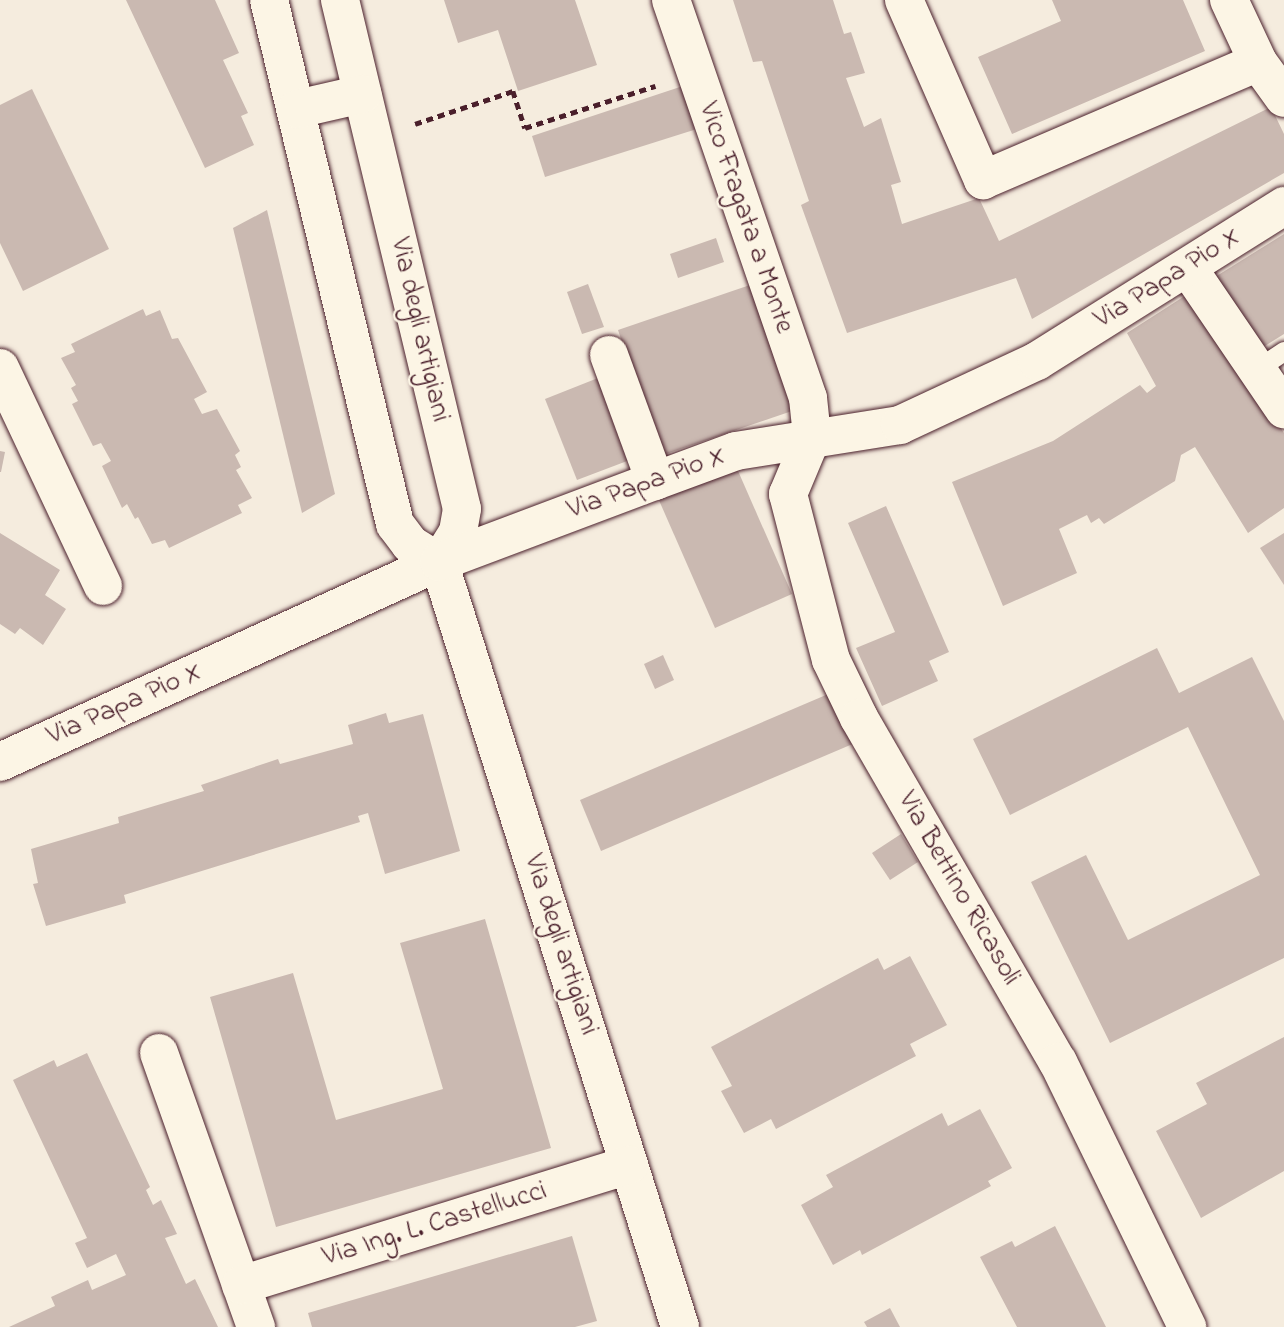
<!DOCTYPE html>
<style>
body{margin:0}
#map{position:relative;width:1284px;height:1327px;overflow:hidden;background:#f5ecde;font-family:"Indie Flower",sans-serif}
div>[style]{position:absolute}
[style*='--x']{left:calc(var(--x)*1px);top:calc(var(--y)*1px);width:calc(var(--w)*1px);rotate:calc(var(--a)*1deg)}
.building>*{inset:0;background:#cab9b1}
.path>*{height:4.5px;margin-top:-2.25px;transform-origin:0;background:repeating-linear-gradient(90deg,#4a1f2b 0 7px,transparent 0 12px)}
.roads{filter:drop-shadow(0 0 2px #4a1f2b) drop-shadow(0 0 2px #4a1f2b)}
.service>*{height:19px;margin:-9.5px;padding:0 9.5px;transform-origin:9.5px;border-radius:9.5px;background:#fcf5e5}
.minor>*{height:38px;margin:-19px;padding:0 19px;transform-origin:19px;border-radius:19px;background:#fcf5e5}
span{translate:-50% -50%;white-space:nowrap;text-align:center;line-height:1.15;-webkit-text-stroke:5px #fcf5e5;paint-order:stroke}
.street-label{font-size:28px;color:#4a1f2b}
</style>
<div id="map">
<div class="building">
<i style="clip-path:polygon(126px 0,215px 0,239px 53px,223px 60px,248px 113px,241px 116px,254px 145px,205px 168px)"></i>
<i style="clip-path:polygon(444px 0,575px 0,597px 65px,518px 91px,498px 30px,458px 43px)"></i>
<i style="clip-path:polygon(733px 0,833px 0,844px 34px,851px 32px,865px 73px,846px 78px,864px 127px,881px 118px,901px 182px,891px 185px,902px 224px,979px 198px,999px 241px,1271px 107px,1284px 134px,1284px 173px,1032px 319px,1016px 278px,847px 333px,801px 205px,809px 201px,762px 61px,753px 62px)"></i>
<i style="clip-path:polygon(1052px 0,1183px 0,1205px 51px,1012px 134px,978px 57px,1061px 21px)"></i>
<i style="clip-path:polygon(686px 85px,700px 128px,545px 177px,532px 136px)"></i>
<i style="clip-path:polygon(32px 89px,109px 249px,23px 291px,0 243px,0 105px)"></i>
<i style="clip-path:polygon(267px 210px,335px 494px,302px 513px,233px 228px)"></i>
<i style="clip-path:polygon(1284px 234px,1284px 334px,1260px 349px,1215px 277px)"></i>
<i style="clip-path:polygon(716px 238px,724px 262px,678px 278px,670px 254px)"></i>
<i style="clip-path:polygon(588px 284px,604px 327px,582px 334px,567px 292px)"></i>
<i style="clip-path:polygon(750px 285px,792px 411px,660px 456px,618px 330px)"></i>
<i style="clip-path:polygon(1194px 290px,1284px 433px,1284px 508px,1248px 533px,1195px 447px,1181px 455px,1175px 481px,1104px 524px,1099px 518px,1091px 523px,1087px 515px,1059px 529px,1077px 573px,1003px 606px,952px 482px,1053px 441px,1140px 385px,1147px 393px,1156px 386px,1127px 333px)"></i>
<i style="clip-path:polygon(143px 309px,146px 316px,160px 310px,172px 339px,178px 338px,207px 392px,194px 399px,202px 414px,217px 409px,240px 451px,235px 455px,241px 467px,236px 470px,252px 498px,238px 505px,242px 513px,169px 548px,165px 540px,152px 544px,138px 517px,135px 519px,127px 504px,122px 508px,102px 466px,111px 461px,101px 443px,93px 446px,72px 404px,78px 401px,71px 388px,76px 385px,61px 358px,75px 352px,71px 344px)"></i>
<i style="clip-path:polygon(603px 376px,635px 458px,577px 480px,545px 399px)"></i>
<i style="clip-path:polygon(0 451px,5px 452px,1px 472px,0 472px)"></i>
<i style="clip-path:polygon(735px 464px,792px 594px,715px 628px,658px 498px)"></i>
<i style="clip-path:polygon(886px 506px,949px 652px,929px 661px,938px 681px,882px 706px,856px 648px,895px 632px,848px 523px)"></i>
<i style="clip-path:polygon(0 533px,60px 570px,45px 595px,66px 609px,43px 645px,20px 628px,15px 634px,0 624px)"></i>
<i style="clip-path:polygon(1284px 533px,1284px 585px,1260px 548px)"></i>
<i style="clip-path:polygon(1157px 648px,1179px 693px,1252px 657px,1284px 721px,1284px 958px,1110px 1043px,1031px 882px,1086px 855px,1128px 940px,1260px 875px,1188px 727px,1010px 815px,973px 739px)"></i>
<i style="clip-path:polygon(663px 655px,674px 680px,655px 689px,644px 664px)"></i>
<i style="clip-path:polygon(833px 692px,855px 743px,601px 851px,580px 800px)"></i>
<i style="clip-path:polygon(386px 713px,389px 723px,423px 714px,460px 851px,385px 874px,368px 813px,358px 816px,360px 822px,124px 895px,126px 903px,46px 926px,33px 884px,38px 883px,31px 849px,119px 823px,118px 817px,204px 791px,201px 785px,278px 759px,280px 764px,353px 744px,348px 725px)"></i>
<i style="clip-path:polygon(901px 834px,918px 862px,890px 880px,872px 853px)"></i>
<i style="clip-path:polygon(485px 919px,551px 1148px,276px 1227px,210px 997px,293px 973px,336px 1120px,443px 1089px,400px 943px)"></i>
<i style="clip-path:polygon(910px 956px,947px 1025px,910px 1044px,916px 1056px,776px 1129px,771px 1119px,744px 1133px,721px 1091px,732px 1086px,711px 1047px,878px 958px,884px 970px)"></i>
<i style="clip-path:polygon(1284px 1037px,1284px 1171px,1201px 1218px,1156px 1131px,1207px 1104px,1196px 1083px)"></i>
<i style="clip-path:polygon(87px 1053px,150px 1187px,146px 1190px,153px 1205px,161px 1200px,177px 1234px,165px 1238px,186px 1284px,195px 1279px,218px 1327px,9px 1327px,55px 1306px,51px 1297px,88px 1280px,92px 1290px,126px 1275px,116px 1254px,87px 1268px,75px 1243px,87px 1238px,13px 1080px,54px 1060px,57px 1067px)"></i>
<i style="clip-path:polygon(980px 1109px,1012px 1168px,988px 1181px,991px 1186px,862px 1255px,860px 1250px,833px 1265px,801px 1205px,833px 1187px,826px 1175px,942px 1113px,948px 1126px)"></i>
<i style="clip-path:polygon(1055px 1226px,1106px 1327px,1017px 1327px,980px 1257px,1012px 1241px,1015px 1247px)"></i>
<i style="clip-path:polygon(572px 1236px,597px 1321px,575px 1327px,312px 1327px,308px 1313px)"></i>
<i style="clip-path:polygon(890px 1308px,900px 1327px,867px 1327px,864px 1322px)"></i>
</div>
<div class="path">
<i style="--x:415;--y:124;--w:103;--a:-18.6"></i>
<i style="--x:513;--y:91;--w:39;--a:72"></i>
<i style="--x:525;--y:128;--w:137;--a:-17.9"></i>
</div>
<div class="roads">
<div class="service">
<i style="--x:1257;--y:369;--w:32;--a:-34"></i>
</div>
<div class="minor">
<i style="--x:269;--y:0;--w:539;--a:76.48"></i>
<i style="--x:395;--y:524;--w:25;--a:53"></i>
<i style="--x:410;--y:544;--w:34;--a:32"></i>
<i style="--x:439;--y:562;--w:802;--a:72.51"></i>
<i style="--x:340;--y:0;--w:523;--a:76.52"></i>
<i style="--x:462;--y:509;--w:23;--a:100"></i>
<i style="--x:458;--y:532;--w:36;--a:122"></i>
<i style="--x:671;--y:0;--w:421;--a:71"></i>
<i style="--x:808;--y:398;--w:39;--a:84"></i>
<i style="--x:812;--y:437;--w:62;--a:112.8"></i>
<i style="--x:788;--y:494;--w:171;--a:75.5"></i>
<i style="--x:831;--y:660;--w:64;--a:64.2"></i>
<i style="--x:859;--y:718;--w:397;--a:60"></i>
<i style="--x:1058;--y:1062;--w:295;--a:64"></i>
<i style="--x:904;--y:0;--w:197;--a:66.3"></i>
<i style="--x:983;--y:180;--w:299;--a:-23.2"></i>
<i style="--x:1229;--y:0;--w:68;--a:64.9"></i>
<i style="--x:1258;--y:62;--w:44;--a:54.2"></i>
<i style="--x:297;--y:109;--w:67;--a:-13"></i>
<i style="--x:1188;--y:268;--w:171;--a:55.8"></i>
<i style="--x:609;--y:355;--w:134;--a:69.9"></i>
<i style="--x:0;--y:368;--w:241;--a:64.7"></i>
<i style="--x:0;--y:762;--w:482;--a:-24.5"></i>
<i style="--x:439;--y:562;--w:231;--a:-20.6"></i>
<i style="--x:655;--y:481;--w:86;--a:-20.3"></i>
<i style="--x:736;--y:451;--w:166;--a:-9"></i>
<i style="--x:900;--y:425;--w:151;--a:-25"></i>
<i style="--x:1037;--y:361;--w:292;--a:-32.1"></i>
<i style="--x:159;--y:1053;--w:291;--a:70.5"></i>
<i style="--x:241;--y:1285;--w:406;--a:-17.2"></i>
</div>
</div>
<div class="street-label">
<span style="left:745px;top:218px;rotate:71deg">Vico Fragata a Monte</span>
<span style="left:1168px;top:279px;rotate:-32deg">Via Papa Pio X</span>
<span style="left:419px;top:330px;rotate:77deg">Via degli artigiani</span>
<span style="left:647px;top:484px;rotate:-20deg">Via Papa Pio X</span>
<span style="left:125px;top:705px;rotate:-24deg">Via Papa Pio X</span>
<span style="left:958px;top:889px;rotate:60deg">Via Bettino Ricasoli</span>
<span style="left:560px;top:945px;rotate:72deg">Via degli artigiani</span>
<span style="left:435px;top:1225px;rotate:-17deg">Via Ing. L. Castellucci</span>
</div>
</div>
